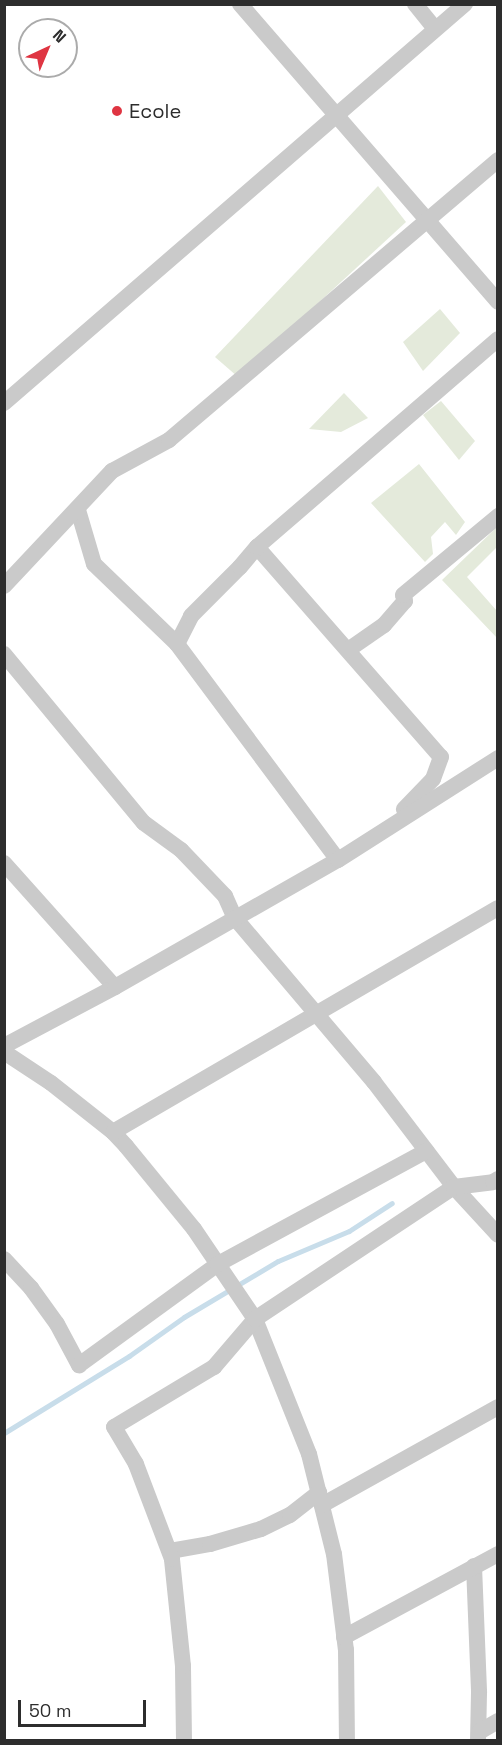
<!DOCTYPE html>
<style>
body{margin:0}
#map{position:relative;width:502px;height:1745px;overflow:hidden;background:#fff;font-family:"Space Grotesk",sans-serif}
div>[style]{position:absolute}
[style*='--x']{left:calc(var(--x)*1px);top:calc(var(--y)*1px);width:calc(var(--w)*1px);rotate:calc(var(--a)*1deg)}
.green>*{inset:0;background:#e4eadb}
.stream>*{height:5px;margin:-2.5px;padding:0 2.5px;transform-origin:2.5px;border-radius:2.5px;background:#c8ddea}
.minor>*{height:16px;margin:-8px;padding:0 8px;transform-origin:8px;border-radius:8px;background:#cacaca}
.dots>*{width:16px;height:16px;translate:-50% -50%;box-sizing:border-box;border:3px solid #fff;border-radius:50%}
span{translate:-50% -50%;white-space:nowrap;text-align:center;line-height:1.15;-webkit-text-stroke:6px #fff;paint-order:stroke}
.poi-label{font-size:20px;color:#2d2d2d}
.left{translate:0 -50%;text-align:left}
.frame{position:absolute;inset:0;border:6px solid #2d2d2d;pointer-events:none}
.north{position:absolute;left:18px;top:18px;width:60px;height:60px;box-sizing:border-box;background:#fff;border:2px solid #ababab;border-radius:50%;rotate:44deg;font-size:16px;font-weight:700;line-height:24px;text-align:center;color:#2d2d2d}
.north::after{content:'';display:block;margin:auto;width:21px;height:27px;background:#df3542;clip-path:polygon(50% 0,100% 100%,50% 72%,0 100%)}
.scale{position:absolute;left:18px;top:1700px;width:128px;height:27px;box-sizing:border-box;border:3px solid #2d2d2d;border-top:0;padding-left:8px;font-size:18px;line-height:21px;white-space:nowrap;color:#2d2d2d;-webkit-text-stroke:4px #fff;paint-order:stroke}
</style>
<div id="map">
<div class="green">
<i style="clip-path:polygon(378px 186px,406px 222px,238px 377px,215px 357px)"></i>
<i style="clip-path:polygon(440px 309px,460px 333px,423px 371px,403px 342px)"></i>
<i style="clip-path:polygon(344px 393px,368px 418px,341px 432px,309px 429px)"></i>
<i style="clip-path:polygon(441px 401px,475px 441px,459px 460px,423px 415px)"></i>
<i style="clip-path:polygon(419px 464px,465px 522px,456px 535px,445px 522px,431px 537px,433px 554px,425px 562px,371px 503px)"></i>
<i style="clip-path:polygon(497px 527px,497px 547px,467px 577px,497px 611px,497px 638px,442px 580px)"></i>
</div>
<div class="stream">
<i style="--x:4;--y:1433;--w:147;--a:-31.6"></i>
<i style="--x:129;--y:1356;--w:67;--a:-35.3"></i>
<i style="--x:184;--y:1317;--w:109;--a:-30.8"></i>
<i style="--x:278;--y:1261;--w:77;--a:-22.9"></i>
<i style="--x:349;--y:1231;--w:51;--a:-33.1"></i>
</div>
<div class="minor">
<i style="--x:240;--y:4;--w:394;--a:49.1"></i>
<i style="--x:415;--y:4;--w:32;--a:51"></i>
<i style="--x:4;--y:403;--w:610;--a:-40.88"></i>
<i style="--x:78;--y:510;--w:56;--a:73.5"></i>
<i style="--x:94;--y:564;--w:115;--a:43.9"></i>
<i style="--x:177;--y:644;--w:269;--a:53.3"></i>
<i style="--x:257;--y:547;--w:279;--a:48.8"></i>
<i style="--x:441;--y:757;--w:23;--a:110"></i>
<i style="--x:433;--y:779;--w:42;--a:134"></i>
<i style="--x:4;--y:586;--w:158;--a:-46.8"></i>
<i style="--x:112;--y:471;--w:65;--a:-28.5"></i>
<i style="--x:169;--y:440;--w:432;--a:-40.4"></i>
<i style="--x:177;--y:644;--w:31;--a:-63"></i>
<i style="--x:191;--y:616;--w:69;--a:-45"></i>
<i style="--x:240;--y:567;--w:26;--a:-50"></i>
<i style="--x:257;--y:547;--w:318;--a:-40.8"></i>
<i style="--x:348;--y:650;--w:44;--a:-34.8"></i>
<i style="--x:384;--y:625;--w:32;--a:-49"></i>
<i style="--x:405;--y:601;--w:6;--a:-108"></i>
<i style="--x:403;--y:595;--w:124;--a:-39.7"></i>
<i style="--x:4;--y:654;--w:219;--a:50.4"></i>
<i style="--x:144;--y:823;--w:46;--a:36.1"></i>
<i style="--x:181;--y:850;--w:64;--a:46.3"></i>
<i style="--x:225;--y:896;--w:24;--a:66"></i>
<i style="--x:235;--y:918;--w:215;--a:49.7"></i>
<i style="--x:374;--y:1082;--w:132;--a:52.7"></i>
<i style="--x:454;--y:1187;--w:65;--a:47.5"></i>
<i style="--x:4;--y:863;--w:166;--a:48.2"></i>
<i style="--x:4;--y:1046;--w:126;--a:-28"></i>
<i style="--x:115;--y:987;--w:257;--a:-29.7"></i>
<i style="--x:338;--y:860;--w:190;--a:-32.5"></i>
<i style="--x:4;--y:1052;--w:56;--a:33.4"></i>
<i style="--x:51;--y:1083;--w:79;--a:38.3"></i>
<i style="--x:113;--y:1132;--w:19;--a:47"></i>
<i style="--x:126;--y:1146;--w:107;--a:50.7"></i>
<i style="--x:194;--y:1229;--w:109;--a:55.9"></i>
<i style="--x:255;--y:1319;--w:145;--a:68.2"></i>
<i style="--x:309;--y:1454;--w:103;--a:76"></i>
<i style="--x:334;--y:1554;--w:97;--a:82.9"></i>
<i style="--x:346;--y:1650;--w:90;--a:89.4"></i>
<i style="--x:113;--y:1132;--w:445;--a:-30.2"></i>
<i style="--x:4;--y:1259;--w:40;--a:47"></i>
<i style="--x:31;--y:1288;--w:44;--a:54.2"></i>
<i style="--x:57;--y:1324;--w:47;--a:61.8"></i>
<i style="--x:79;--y:1365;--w:172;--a:-36"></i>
<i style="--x:218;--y:1264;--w:237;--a:-28.5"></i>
<i style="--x:322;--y:1505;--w:201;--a:-29.1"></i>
<i style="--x:170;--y:1551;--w:41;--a:-9.9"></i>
<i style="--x:210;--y:1544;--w:53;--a:-16.4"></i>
<i style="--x:261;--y:1529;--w:32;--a:-26"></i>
<i style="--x:290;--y:1515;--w:37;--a:-38"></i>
<i style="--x:474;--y:1566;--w:127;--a:87.7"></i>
<i style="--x:479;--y:1693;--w:47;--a:91.2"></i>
<i style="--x:344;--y:1637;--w:175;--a:-28.3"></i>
<i style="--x:479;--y:1732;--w:22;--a:-30"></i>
<i style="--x:184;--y:1740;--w:74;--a:-90.8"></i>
<i style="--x:183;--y:1666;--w:108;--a:-95.9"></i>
<i style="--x:172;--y:1559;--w:102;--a:-110.8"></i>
<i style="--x:136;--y:1464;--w:43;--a:-120.7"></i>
<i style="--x:114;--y:1427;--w:117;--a:-31"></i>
<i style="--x:214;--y:1367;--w:63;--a:-49.5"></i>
<i style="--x:255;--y:1319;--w:239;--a:-33.6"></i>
<i style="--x:454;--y:1187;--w:39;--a:-7"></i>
<i style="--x:493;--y:1182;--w:6;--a:-31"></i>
</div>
<div class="dots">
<i style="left:117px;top:111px;background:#df3542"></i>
</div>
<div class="poi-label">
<span class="left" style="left:129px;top:111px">Ecole</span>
</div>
<div class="frame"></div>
<div class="north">N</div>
<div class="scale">50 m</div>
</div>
